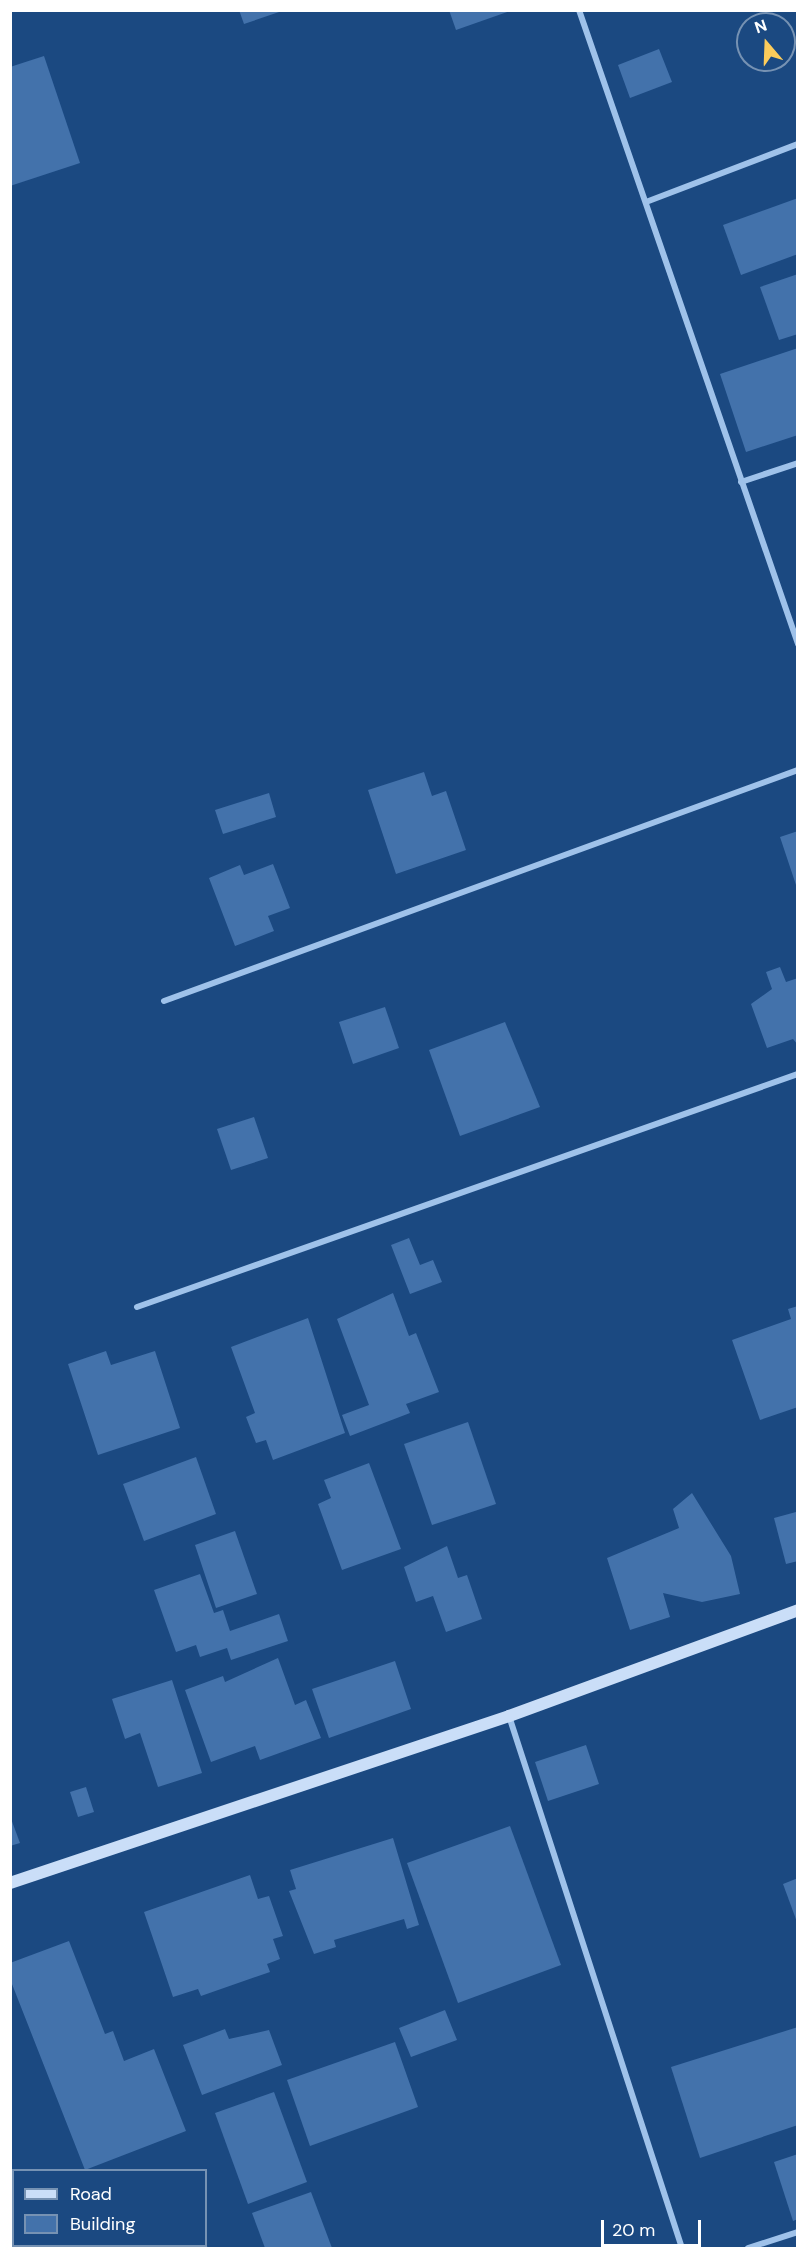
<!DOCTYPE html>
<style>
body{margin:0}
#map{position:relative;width:808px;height:2259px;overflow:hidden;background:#1b4981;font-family:"DM Sans",sans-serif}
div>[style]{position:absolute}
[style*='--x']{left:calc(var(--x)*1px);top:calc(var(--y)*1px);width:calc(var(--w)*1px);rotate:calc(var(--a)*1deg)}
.building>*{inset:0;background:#4372ab}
.minor>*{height:6px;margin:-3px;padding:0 3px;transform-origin:3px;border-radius:3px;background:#9fc2ea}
.secondary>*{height:12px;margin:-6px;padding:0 6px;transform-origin:6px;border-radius:6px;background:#cadef8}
span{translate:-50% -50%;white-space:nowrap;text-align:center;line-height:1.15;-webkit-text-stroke:4.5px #1b4981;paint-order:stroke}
.frame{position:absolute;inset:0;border:12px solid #fff;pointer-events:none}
.legend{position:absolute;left:12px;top:2169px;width:195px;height:78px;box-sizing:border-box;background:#1b4981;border:2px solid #7692b3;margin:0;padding:8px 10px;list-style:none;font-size:18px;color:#fff}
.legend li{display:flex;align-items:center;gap:12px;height:30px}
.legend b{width:30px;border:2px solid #7692b3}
.north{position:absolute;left:736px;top:12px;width:60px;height:60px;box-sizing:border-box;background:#1b4981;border:2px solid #7692b3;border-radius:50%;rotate:341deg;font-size:16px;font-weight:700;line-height:24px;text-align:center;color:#fff}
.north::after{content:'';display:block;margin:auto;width:21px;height:27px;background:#fccc5b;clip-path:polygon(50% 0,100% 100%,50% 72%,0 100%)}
.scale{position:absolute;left:601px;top:2220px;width:100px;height:27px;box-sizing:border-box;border:3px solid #fff;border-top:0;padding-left:8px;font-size:18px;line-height:21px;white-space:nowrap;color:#fff;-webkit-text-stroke:4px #1b4981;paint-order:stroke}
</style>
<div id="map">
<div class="building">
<i style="clip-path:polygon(239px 10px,282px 10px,282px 11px,244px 24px)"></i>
<i style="clip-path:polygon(449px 10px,510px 10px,510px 11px,456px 30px)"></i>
<i style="clip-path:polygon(659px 49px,672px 82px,630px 98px,618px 65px)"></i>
<i style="clip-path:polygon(44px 56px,80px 163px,10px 186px,10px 67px)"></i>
<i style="clip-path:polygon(798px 198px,798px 254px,741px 275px,723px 225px)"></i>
<i style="clip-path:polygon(798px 274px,798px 334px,779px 340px,760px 287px)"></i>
<i style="clip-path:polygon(798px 348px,798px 435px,746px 452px,720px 374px)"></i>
<i style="clip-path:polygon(424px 772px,432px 796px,446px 791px,466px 850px,396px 874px,368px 790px)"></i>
<i style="clip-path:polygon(269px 793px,276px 817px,223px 834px,215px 810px)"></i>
<i style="clip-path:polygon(798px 831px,798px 888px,797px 888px,780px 837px)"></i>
<i style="clip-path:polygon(273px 864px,290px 908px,268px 916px,274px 931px,235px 946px,209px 878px,240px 865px,244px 875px)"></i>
<i style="clip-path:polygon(780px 967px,786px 982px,798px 978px,798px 1045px,793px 1039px,767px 1048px,751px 1004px,772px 989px,766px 972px)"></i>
<i style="clip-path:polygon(385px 1007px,399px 1048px,353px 1064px,339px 1022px)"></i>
<i style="clip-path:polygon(505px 1022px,540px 1107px,460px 1136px,429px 1050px)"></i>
<i style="clip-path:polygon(254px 1117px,268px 1158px,231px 1170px,217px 1129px)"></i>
<i style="clip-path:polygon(409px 1238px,420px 1265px,433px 1260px,442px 1282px,410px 1294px,391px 1245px)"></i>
<i style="clip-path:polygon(393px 1293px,409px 1336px,416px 1333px,439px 1392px,406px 1404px,410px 1413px,350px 1436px,342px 1415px,369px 1405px,337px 1319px)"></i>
<i style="clip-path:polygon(798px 1306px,798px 1407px,760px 1420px,732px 1340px,791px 1319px,788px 1309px)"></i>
<i style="clip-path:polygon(308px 1318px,345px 1433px,273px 1460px,266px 1440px,256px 1443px,246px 1417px,255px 1413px,231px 1347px)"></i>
<i style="clip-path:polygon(106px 1351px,111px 1365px,155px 1351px,180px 1428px,98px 1455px,68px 1364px)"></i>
<i style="clip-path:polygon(468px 1422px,496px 1504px,432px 1525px,404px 1444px)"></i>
<i style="clip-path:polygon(196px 1457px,216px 1514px,144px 1541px,123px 1484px)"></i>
<i style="clip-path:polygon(369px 1463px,401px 1549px,342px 1570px,318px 1504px,331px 1498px,324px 1480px)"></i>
<i style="clip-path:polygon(692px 1493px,731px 1556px,740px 1594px,702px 1602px,663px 1593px,670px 1617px,630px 1630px,607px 1558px,679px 1528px,673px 1509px)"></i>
<i style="clip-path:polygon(796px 1512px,798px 1561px,786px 1564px,774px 1518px)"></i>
<i style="clip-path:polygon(235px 1531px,257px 1594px,216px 1608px,195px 1545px)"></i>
<i style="clip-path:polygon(447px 1546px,458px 1578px,467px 1575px,482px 1619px,446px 1632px,433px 1596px,416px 1602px,404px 1567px)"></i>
<i style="clip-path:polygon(200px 1574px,214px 1613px,223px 1610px,230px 1631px,279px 1614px,288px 1641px,231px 1660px,227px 1648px,200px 1657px,196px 1645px,176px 1652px,154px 1590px)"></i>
<i style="clip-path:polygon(278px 1658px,295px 1705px,306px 1700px,321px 1738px,260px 1760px,255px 1746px,211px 1762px,185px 1690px,223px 1676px,225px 1682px)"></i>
<i style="clip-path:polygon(395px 1661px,411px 1709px,329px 1738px,312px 1689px)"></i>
<i style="clip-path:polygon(172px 1680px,202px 1773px,158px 1787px,140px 1733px,125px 1739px,112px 1699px)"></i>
<i style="clip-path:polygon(586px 1745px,599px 1784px,548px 1801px,535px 1762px)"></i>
<i style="clip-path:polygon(86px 1787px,94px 1812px,78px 1817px,70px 1792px)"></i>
<i style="clip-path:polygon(10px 1816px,20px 1843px,10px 1846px)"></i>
<i style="clip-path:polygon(510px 1826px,561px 1965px,458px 2003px,407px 1863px)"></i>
<i style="clip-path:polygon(393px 1838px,419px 1925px,407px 1929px,404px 1919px,334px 1940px,336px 1947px,314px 1954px,289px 1891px,296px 1889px,290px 1870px)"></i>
<i style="clip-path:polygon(250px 1875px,258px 1899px,269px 1896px,283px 1936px,273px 1939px,280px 1959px,267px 1964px,270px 1972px,201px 1996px,198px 1989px,173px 1997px,144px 1912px)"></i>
<i style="clip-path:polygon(798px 1878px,798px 1922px,797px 1922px,783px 1884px)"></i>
<i style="clip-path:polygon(69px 1941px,105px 2034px,113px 2031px,124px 2061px,154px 2049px,186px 2131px,85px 2170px,10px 1979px,10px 1963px)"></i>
<i style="clip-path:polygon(445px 2010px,457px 2040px,411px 2057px,399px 2028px)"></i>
<i style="clip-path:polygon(798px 2027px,798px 2125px,700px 2158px,671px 2067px)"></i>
<i style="clip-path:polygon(225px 2029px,229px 2039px,269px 2030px,282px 2065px,202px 2095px,183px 2045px)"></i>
<i style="clip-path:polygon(395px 2042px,418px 2107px,310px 2146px,287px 2080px)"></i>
<i style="clip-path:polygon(274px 2092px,307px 2182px,248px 2204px,215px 2113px)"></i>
<i style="clip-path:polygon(798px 2154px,798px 2219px,793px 2221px,774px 2162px)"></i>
<i style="clip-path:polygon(311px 2192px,332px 2248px,265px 2248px,252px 2213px)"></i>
<i style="clip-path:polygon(130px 2246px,207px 2246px,208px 2248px,131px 2248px)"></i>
</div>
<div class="minor">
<i style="--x:579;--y:10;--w:671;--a:70.94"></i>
<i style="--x:646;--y:202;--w:163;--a:-20.9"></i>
<i style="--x:741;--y:482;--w:60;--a:-18.4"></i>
<i style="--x:164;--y:1001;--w:675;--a:-20.02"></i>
<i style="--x:137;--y:1307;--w:701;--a:-19.42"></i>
<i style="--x:509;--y:1716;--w:559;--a:71.99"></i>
<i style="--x:748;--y:2248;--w:52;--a:-17.7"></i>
</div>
<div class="secondary">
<i style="--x:10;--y:1883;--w:526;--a:-18.5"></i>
<i style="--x:509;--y:1716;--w:308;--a:-20.1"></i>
</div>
<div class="frame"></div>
<ul class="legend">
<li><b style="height:8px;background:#cadef8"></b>Road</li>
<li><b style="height:16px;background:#4372ab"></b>Building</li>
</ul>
<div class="north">N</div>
<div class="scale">20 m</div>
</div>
